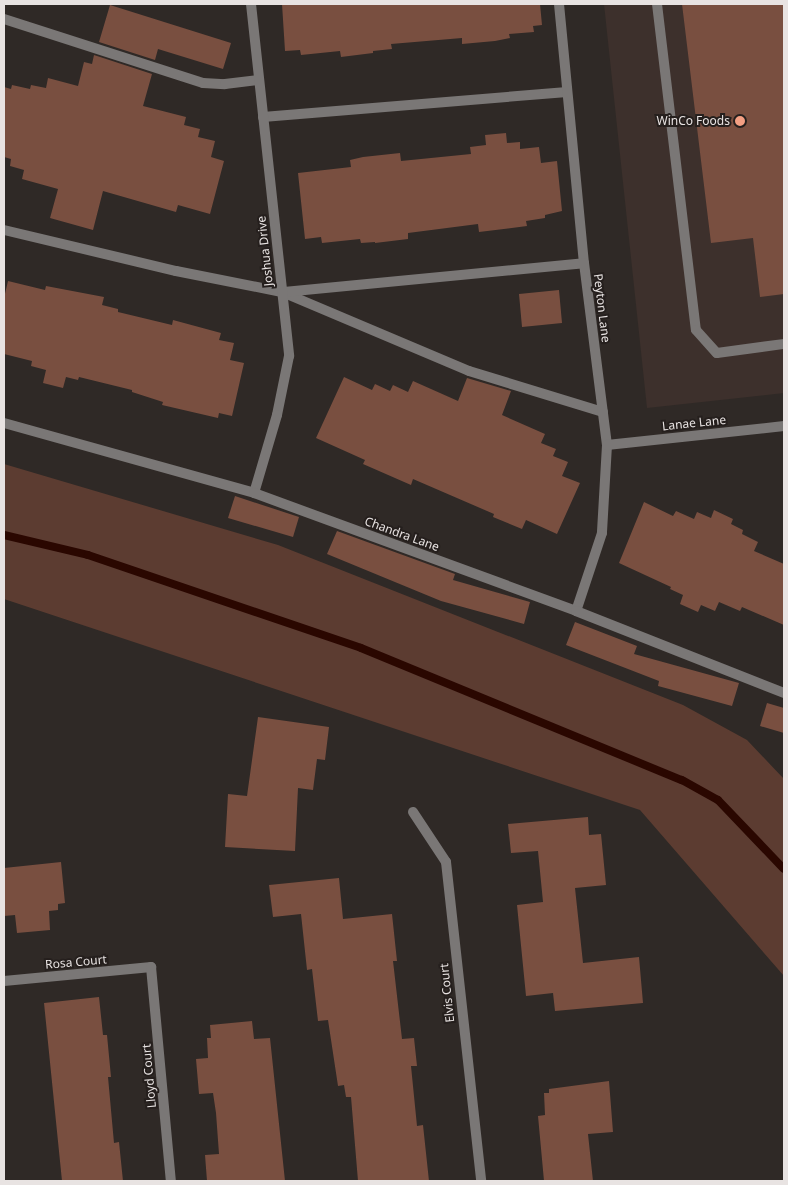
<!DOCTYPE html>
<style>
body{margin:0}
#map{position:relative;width:788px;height:1185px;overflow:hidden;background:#2f2926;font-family:"Noto Sans",sans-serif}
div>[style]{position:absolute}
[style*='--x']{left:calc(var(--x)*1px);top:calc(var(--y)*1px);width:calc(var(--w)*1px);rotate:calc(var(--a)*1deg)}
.built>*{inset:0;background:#3d302c}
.green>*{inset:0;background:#5c3c31}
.stream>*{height:8px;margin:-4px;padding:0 4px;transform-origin:4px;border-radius:4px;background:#2a0700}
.building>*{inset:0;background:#794f40}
.service>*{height:10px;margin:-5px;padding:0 5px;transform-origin:5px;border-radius:5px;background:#7a7776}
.minor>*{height:10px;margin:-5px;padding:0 5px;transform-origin:5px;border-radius:5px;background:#7a7776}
.dots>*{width:14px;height:14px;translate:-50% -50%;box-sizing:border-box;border:2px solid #251f1d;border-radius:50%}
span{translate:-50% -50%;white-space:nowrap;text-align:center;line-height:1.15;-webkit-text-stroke:4px #251f1d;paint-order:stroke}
.poi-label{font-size:12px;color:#e8e3e2}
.right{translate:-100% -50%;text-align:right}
.street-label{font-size:12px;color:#e8e3e2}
.frame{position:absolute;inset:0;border:5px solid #e8e3e2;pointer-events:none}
</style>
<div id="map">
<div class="built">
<i style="clip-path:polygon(604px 4px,784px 4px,784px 393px,647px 408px)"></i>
</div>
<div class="green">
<i style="clip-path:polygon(4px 464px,278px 545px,683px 705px,747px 740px,784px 779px,784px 976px,640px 810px,4px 599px)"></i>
</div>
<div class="stream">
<i style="--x:4;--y:535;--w:86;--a:13.4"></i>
<i style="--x:88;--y:555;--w:288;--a:18.8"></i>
<i style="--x:361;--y:648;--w:347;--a:22.4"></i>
<i style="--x:682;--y:780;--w:41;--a:29.1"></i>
<i style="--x:718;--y:800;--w:95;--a:46.3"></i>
</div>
<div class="building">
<i style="clip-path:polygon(282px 4px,540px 4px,542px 25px,533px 26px,534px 32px,509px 34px,510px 38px,495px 41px,462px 44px,462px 38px,391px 44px,392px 49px,373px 51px,373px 53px,341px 57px,340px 51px,301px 55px,300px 50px,285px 51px)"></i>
<i style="clip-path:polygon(682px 4px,784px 4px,784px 294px,760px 297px,753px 238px,711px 243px)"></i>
<i style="clip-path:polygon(110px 5px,231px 43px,223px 69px,158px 49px,155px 60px,99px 42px)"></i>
<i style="clip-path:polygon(94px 55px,152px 74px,143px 106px,186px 117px,184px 125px,200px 129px,198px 137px,215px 141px,211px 157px,224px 161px,210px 214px,178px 205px,176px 212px,103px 191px,93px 230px,50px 218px,58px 189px,22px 179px,24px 170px,10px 166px,11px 159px,4px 157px,4px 87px,11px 89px,12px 85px,30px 89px,31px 85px,46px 88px,48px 78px,78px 86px,84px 62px,92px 64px)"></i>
<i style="clip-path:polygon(506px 133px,507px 143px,520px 142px,520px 149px,539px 147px,541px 163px,557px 161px,562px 211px,545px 215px,545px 218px,526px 221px,527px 226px,479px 232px,478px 224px,408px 233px,408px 239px,375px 243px,375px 242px,361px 243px,360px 239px,322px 243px,321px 237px,305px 239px,298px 173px,351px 167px,350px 160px,363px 157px,400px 153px,401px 161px,471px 154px,470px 147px,486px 145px,485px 135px)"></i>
<i style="clip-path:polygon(8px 281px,45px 290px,46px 286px,104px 297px,102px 305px,118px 309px,118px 312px,172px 325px,173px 320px,221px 333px,219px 340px,234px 343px,230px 360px,244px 363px,232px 416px,219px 413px,218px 418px,162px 405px,163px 402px,132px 392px,132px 390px,79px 377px,78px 380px,66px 377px,63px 388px,43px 383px,46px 370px,31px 366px,32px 361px,4px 354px,4px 298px)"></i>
<i style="clip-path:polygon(559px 290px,562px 323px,522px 327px,519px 294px)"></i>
<i style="clip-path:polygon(344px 377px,372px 390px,375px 384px,390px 391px,393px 385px,408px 392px,413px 381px,458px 401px,467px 378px,511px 391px,502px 415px,545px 434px,541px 443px,556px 449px,553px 456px,568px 462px,562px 476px,580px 483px,557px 534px,526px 520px,522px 529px,493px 517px,494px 514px,413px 479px,411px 485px,363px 464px,365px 460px,316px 438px)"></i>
<i style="clip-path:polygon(235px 496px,299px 517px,293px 537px,228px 518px)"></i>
<i style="clip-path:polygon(644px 502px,673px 516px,676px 511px,694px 519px,697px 512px,711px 518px,714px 510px,733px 519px,731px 524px,743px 530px,742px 534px,758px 542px,754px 551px,784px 564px,784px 625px,742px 607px,740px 611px,719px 602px,715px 611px,701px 605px,698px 612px,680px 604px,683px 595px,670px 589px,671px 587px,619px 563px)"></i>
<i style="clip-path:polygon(337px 531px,455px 574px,453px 580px,530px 602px,524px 624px,441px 601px,327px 554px)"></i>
<i style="clip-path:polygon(575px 622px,637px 646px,634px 654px,739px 683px,732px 706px,658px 686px,659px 681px,566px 645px)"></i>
<i style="clip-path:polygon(767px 703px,784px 708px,784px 733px,760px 726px)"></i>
<i style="clip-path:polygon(258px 717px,329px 727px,325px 760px,317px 759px,313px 790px,298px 788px,295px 851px,225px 847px,228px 794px,247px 796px)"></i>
<i style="clip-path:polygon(588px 817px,589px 835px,601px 834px,606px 885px,575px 888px,583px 963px,639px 957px,643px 1003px,555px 1011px,553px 993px,526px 996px,517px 905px,543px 902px,538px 851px,511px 853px,508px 824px)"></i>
<i style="clip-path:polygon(61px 862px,65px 903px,58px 904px,58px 910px,49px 911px,50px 930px,17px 933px,15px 915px,4px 916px,4px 868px)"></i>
<i style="clip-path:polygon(339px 878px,343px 919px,392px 914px,397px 961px,393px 961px,402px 1039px,414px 1038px,417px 1066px,411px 1066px,417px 1126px,423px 1125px,429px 1181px,358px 1181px,351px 1097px,346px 1097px,344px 1085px,338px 1086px,328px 1020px,318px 1021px,312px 969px,307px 970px,301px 914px,273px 917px,269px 885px)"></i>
<i style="clip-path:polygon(99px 997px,103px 1035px,107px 1035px,111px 1077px,108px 1077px,114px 1143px,119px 1142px,123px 1181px,62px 1181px,44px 1003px)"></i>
<i style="clip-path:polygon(252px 1021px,254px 1039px,270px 1038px,285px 1181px,207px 1181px,205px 1155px,219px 1154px,216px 1113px,213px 1093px,199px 1094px,196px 1059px,208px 1058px,207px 1038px,211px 1038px,210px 1025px)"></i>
<i style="clip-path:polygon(609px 1081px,613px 1132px,588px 1134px,593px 1181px,544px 1181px,538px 1116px,545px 1115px,544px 1093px,549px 1093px,549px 1089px)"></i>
</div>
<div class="service">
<i style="--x:657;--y:4;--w:328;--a:83.2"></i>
<i style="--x:696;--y:330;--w:31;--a:48"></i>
<i style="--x:717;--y:353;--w:68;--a:-7.7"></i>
<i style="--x:4;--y:19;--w:209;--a:17.8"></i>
<i style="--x:203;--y:83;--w:22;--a:3"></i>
<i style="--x:225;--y:84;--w:34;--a:-7"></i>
<i style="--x:263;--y:117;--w:305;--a:-4.7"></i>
<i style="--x:4;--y:230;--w:177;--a:13.4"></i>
<i style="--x:176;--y:271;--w:108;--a:11.2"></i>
<i style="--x:282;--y:292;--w:203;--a:22.9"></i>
<i style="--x:469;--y:371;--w:140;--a:17"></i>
<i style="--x:284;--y:292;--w:301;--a:-5.5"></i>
</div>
<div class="minor">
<i style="--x:251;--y:4;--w:354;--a:83.8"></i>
<i style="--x:289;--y:356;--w:60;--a:101.5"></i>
<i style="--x:277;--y:415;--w:81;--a:106.4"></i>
<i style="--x:559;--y:4;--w:260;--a:84.5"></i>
<i style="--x:584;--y:263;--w:183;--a:82.8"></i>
<i style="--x:607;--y:445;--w:88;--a:93.3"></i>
<i style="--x:602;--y:533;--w:82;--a:108.4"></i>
<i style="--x:4;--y:423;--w:260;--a:15.6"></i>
<i style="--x:254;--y:493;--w:343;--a:20.1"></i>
<i style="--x:576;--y:611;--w:224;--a:21.5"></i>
<i style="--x:607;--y:445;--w:178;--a:-6.1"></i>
<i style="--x:413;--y:812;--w:60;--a:56.6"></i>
<i style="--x:446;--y:862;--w:321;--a:83.7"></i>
<i style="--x:4;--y:981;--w:148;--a:-5.4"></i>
<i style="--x:151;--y:967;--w:215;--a:84.7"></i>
</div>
<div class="dots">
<i style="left:740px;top:121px;background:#f39f83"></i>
</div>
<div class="poi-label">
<span class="right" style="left:730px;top:121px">WinCo Foods</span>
</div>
<div class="street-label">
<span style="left:265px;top:251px;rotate:-96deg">Joshua Drive</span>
<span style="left:602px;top:308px;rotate:83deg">Peyton Lane</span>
<span style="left:694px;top:423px;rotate:-6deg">Lanae Lane</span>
<span style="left:402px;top:534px;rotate:20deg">Chandra Lane</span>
<span style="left:76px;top:962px;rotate:-5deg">Rosa Court</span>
<span style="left:447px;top:993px;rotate:-96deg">Elvis Court</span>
<span style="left:149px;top:1076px;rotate:-95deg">Lloyd Court</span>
</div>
<div class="frame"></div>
</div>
